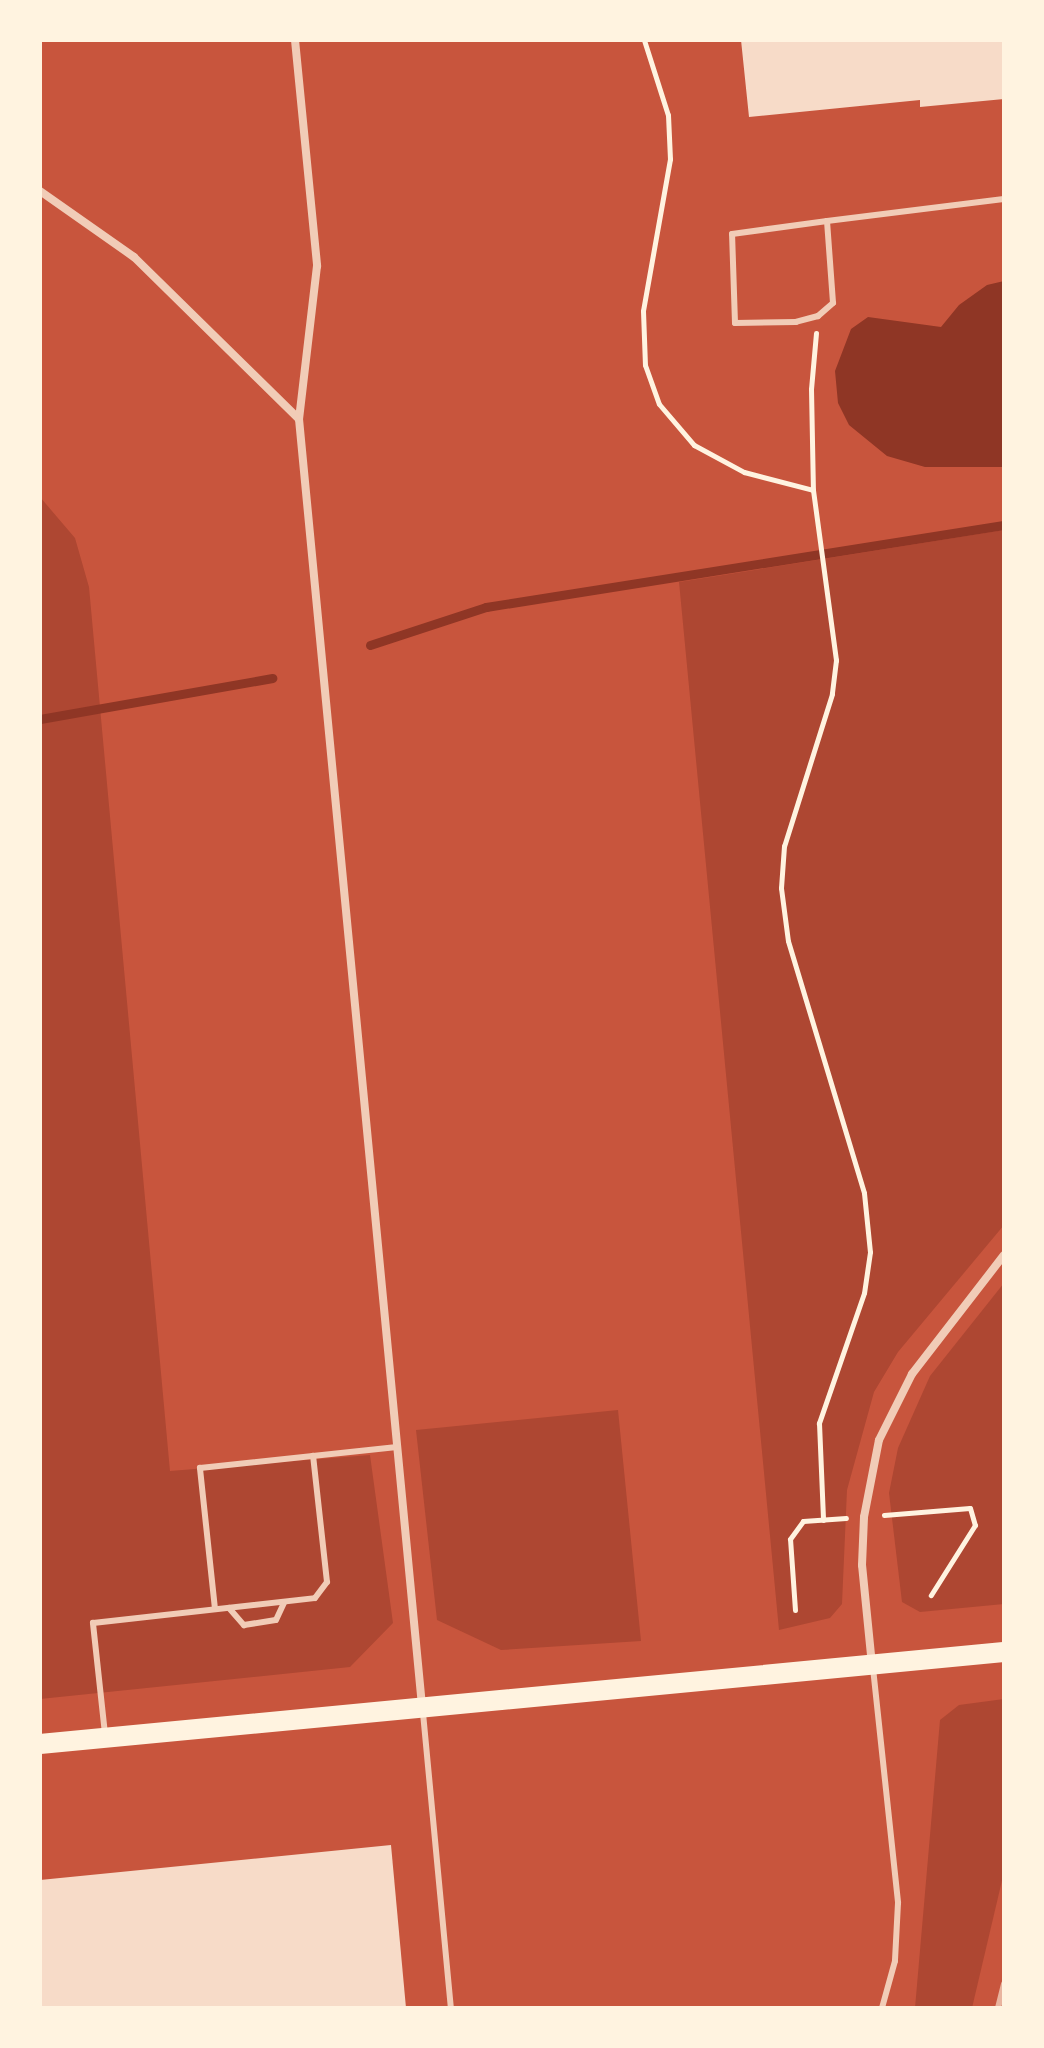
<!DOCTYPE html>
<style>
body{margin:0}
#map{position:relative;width:1044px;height:2048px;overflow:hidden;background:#c8553d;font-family:"Crimson Pro",serif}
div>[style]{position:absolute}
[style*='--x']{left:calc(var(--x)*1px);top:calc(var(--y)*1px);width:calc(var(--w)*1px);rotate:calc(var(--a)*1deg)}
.green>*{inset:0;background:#ae4732}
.water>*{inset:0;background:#8f3625}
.stream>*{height:9px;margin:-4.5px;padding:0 4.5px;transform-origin:4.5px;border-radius:4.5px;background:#8f3625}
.building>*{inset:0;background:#f7dbc8}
.path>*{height:5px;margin:-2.5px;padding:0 2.5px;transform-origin:2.5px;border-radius:2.5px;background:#fff3e0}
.service>*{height:6px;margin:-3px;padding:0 3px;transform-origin:3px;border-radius:3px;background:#f1ccb7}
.minor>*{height:8px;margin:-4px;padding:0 4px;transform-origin:4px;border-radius:4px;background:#f1ccb7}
.primary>*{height:20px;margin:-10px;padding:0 10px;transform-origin:10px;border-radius:10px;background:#fff3e0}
.rail>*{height:6px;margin:-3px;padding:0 3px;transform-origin:3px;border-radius:3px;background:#e9b49f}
span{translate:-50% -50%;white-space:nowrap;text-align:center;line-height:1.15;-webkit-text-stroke:8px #fff3e0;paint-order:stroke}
.frame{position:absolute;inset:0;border:42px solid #fff3e0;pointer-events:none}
</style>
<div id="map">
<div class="green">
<i style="clip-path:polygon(40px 497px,75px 538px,89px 587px,170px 1471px,370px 1455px,393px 1623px,350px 1667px,40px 1699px)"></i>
<i style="clip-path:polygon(1004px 530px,1004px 1225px,898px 1352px,874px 1392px,847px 1490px,842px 1604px,830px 1618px,779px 1630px,679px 582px)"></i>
<i style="clip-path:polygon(1004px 1283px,1004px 1604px,920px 1612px,902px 1602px,889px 1493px,898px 1448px,930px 1376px)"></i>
<i style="clip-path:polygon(618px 1410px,641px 1641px,501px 1650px,437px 1620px,416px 1430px)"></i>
<i style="clip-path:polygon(1004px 1699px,1004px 1872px,972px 2008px,915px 2008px,940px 1720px,959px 1705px)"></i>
</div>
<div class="water">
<i style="clip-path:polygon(1004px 281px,1004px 467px,925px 467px,887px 456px,849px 425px,838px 403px,835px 371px,851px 329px,868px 317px,941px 327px,959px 305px,987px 285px)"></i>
</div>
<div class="stream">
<i style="--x:370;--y:645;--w:122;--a:-18.1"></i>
<i style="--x:486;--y:607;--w:524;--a:-9"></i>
<i style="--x:40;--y:719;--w:236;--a:-10"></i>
</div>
<div class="building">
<i style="clip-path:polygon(741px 40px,1004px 40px,1004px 99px,920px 107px,920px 100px,749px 117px)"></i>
<i style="clip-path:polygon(391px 1845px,406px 2008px,40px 2008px,40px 1880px)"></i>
</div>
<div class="path">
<i style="--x:644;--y:40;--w:79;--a:72.3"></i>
<i style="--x:668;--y:115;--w:44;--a:87.4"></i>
<i style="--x:670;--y:159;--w:154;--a:100.1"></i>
<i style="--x:643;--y:311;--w:54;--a:87.9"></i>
<i style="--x:645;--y:365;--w:41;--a:70.3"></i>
<i style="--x:659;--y:404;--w:54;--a:49.5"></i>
<i style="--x:694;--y:445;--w:57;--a:28.4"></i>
<i style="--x:744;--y:472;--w:71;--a:14.6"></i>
<i style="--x:816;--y:333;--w:56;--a:95.1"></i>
<i style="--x:811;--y:389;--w:101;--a:88.9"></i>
<i style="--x:813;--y:490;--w:172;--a:82.3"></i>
<i style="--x:836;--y:660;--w:34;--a:97"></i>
<i style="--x:832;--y:694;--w:159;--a:107.5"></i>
<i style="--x:784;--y:846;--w:42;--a:94.1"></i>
<i style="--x:781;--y:888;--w:53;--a:82.5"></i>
<i style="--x:788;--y:941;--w:263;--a:73.2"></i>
<i style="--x:864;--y:1193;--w:59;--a:84.2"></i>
<i style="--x:870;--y:1252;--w:41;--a:98.3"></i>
<i style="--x:864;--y:1293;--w:138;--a:109.1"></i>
<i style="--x:819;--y:1423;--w:97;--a:87.6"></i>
<i style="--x:884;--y:1515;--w:86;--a:-4.7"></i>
<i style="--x:970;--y:1508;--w:18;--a:74"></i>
<i style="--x:975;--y:1525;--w:83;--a:122.2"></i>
<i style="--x:795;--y:1610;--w:71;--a:-94"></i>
<i style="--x:790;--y:1539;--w:22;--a:-54"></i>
<i style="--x:803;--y:1521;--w:43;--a:-4"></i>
</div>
<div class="service">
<i style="--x:827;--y:221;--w:82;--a:85.8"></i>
<i style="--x:833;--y:303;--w:20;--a:139"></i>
<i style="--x:818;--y:316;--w:23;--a:165"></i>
<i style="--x:796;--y:322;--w:61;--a:179.1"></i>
<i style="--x:735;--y:323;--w:89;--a:-91.9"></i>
<i style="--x:732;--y:234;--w:96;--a:-7.8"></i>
<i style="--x:827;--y:221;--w:178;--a:-7.1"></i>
<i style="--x:229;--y:1608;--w:23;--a:49"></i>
<i style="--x:244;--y:1625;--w:32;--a:-9"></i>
<i style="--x:276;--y:1620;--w:19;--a:-65"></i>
<i style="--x:215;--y:1609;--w:142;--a:-96.1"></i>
<i style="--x:200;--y:1468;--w:198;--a:-6.1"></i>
<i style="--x:873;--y:1668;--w:236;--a:83.9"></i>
<i style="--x:898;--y:1903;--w:58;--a:93"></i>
<i style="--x:895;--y:1961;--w:49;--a:105.5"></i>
<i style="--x:423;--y:1713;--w:296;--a:84.6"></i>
<i style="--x:105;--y:1734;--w:112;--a:-96.2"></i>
<i style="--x:93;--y:1623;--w:223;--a:-6.4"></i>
<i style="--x:315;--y:1598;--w:20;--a:-53"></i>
<i style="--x:327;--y:1582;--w:127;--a:-96.3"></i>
</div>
<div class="minor">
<i style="--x:295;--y:40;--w:227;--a:84.4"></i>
<i style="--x:317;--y:266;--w:154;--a:96.7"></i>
<i style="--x:299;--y:419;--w:1293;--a:84.54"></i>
<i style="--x:40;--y:191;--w:115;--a:35.1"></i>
<i style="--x:134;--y:257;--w:231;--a:44.5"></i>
<i style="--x:872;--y:1665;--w:100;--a:-95.7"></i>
<i style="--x:862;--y:1565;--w:48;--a:-87.6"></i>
<i style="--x:864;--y:1517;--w:78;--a:-79"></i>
<i style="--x:879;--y:1440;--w:74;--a:-63.4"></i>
<i style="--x:912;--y:1374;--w:150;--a:-52.3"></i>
</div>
<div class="primary">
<i style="--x:40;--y:1744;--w:968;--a:-5.45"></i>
</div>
<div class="rail">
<i style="--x:998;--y:2008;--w:25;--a:-76"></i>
</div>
<div class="frame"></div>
</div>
